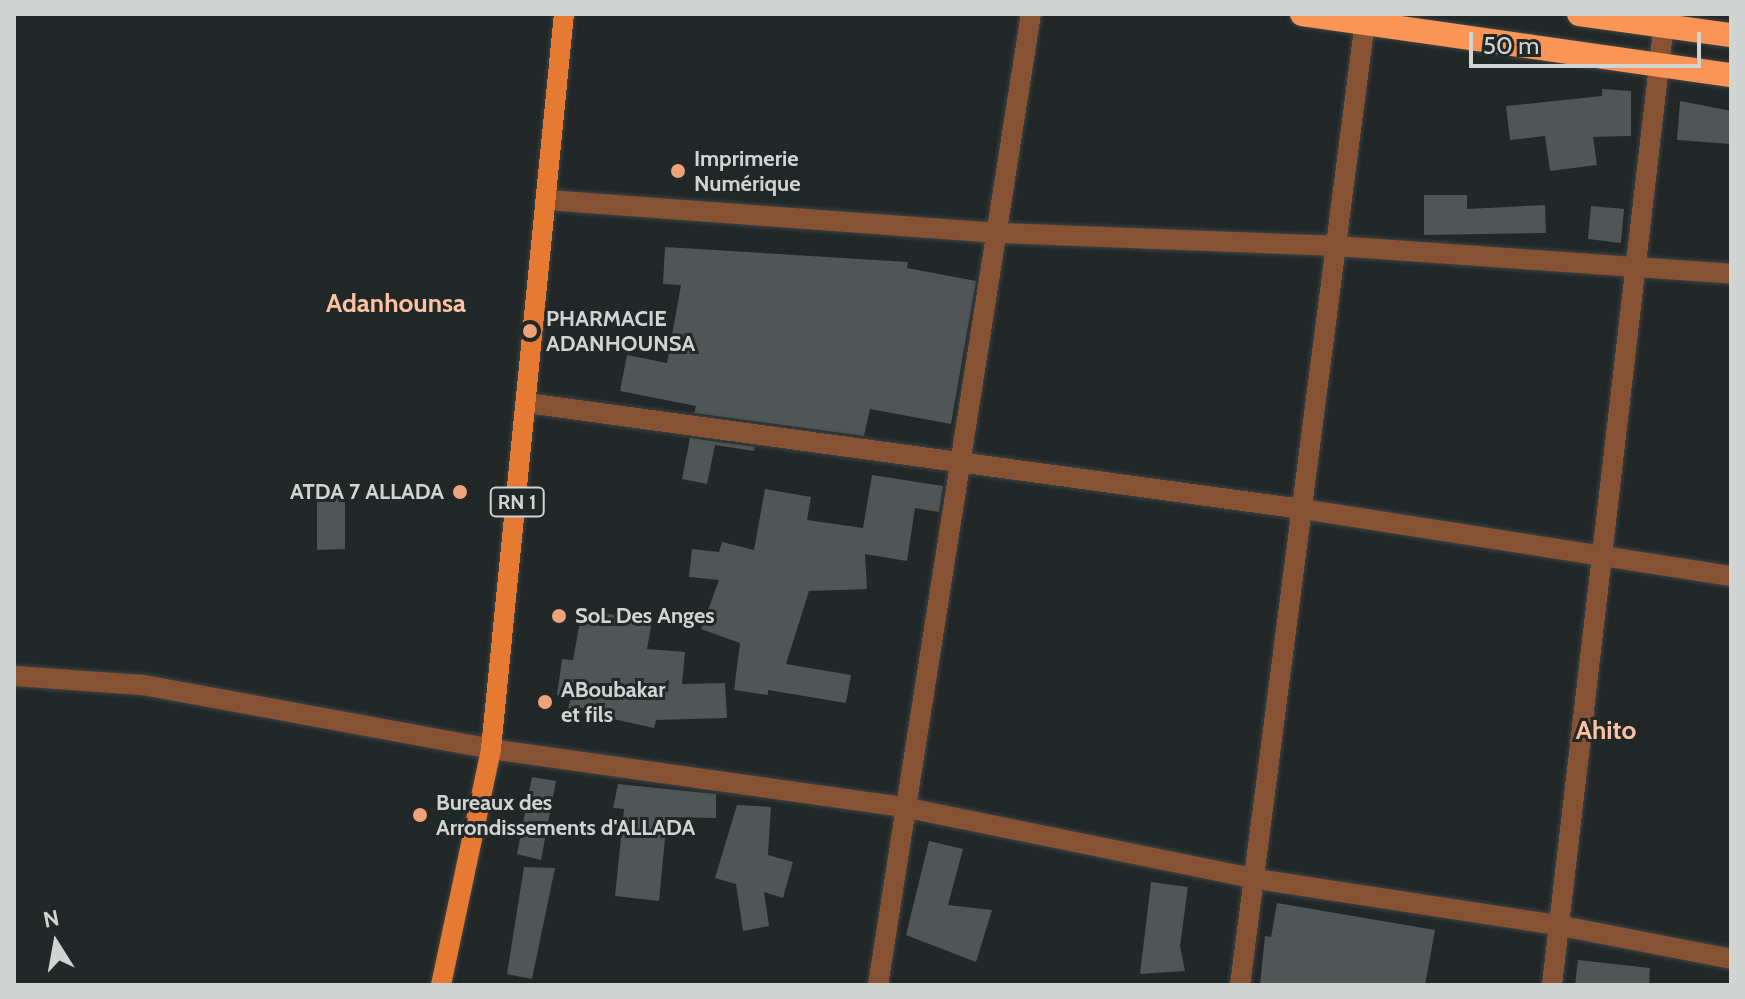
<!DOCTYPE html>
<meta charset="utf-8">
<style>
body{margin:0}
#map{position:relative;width:1745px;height:999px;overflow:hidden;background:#222727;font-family:Cabin,sans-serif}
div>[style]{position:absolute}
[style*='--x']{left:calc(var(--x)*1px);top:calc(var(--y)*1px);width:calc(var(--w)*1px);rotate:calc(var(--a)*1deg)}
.building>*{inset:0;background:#505655}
.roads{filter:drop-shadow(0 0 2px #3e4343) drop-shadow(0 0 2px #3e4343)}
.minor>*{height:20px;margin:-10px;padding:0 10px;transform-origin:10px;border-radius:10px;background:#875233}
.major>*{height:20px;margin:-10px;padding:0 10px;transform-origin:10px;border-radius:10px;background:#e67a33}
.highway>*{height:24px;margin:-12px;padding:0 12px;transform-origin:12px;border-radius:12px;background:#fc9455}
.dots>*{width:22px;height:22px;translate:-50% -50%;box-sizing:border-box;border:4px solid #222727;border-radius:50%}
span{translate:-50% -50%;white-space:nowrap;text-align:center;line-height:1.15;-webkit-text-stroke:6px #222727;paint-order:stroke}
.shield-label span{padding:2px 6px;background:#222727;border:2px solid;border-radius:6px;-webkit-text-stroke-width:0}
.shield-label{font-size:20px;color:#d0d4d3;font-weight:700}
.poi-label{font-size:22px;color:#d0d4d3;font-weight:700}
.left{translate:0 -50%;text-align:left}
.right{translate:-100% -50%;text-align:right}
.quarter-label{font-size:26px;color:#fcc2a2;font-weight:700}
.frame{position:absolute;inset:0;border:16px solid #d0d4d3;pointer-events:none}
.north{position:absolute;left:16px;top:903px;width:80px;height:80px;-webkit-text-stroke:6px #222727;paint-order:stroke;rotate:349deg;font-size:22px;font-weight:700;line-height:32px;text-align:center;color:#d0d4d3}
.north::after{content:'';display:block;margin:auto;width:28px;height:36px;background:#d0d4d3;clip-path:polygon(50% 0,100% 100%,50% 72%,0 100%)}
.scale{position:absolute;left:1469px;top:32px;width:232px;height:36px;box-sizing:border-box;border:4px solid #d0d4d3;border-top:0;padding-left:10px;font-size:24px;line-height:28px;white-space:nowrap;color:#d0d4d3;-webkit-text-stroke:6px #222727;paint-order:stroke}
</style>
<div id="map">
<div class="building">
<i style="clip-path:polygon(1602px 89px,1631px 91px,1631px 136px,1593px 137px,1597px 165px,1550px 171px,1545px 136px,1510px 140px,1506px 106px,1602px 96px)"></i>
<i style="clip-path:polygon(1680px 101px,1731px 111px,1731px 144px,1677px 140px)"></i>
<i style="clip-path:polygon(1424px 195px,1467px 195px,1467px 209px,1545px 205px,1546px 233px,1424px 235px)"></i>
<i style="clip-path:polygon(1591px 206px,1624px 209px,1621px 243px,1588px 239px)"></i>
<i style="clip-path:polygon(665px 247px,908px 262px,907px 268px,976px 281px,951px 424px,870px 409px,864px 436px,694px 413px,696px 406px,620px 391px,627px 355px,667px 363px,681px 285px,663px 284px)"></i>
<i style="clip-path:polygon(690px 438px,755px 447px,754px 451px,715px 445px,707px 484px,682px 479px)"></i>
<i style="clip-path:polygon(872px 475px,943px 486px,939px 512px,915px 508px,907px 561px,865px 554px,867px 589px,809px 591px,786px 664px,851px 675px,846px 703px,768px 690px,768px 695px,734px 690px,740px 643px,701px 629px,719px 580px,689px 577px,692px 549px,719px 552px,722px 542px,754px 550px,765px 489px,811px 497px,807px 520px,863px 528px)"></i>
<i style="clip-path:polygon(317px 494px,345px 494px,345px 549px,317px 550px)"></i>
<i style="clip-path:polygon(582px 610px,652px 621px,647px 649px,685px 652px,682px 684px,725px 683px,727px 718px,656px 720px,654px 728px,568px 709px,571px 697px,557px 695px,562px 659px,573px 660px)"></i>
<i style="clip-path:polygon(532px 777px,556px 781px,541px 860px,517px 854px)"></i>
<i style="clip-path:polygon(618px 784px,716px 794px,716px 818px,667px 817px,659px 901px,615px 896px,624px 809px,613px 808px)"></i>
<i style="clip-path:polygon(737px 805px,771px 807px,768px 855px,793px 862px,783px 898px,764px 892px,769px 926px,743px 931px,736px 884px,715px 878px)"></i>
<i style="clip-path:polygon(929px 841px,963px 849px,948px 905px,992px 910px,976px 962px,906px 935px)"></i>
<i style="clip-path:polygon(524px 867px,555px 868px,532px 979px,507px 974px)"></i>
<i style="clip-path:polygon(1151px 882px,1188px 887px,1180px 946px,1185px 971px,1140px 974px)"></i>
<i style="clip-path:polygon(1277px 903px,1435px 930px,1425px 985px,1260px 985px,1265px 936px,1271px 937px)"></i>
<i style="clip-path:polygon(1578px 960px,1650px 968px,1649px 985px,1575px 985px)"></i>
</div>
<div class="roads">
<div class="minor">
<i style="--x:547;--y:200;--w:452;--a:4.2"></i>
<i style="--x:998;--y:233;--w:337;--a:2.2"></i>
<i style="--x:1335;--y:246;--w:397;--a:4"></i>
<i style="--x:527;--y:403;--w:782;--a:7.79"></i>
<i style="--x:1302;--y:509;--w:434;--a:8.9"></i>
<i style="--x:14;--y:676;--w:129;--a:4"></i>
<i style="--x:143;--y:685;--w:354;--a:10.4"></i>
<i style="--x:491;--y:749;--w:416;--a:8"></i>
<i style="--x:903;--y:807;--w:360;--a:11.5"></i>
<i style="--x:1256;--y:879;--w:310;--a:8.7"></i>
<i style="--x:1562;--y:926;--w:172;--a:11"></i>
<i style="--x:878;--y:985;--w:983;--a:-81.05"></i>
<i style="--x:1240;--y:985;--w:979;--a:-82.61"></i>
<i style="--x:1552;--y:985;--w:978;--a:-83.36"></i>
</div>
<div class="major">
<i style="--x:441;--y:985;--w:241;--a:-78"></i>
<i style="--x:491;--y:749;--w:739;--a:-84.33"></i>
</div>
<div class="highway">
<i style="--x:1302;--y:14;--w:433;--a:8.1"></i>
<i style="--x:1579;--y:14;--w:153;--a:7.9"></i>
</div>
</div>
<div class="dots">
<i style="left:678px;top:171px;background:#efa378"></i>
<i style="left:530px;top:331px;background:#efa378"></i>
<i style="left:460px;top:492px;background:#efa378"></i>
<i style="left:559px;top:616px;background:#efa378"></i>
<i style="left:545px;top:702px;background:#efa378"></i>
<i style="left:420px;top:815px;background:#efa378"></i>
</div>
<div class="shield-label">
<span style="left:517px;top:502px">RN 1</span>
</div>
<div class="poi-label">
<span class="left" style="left:694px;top:171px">Imprimerie<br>Numérique</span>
<span class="left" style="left:546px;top:331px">PHARMACIE<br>ADANHOUNSA</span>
<span class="right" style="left:444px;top:492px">ATDA 7 ALLADA</span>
<span class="left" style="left:575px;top:616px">SoL Des Anges</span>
<span class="left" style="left:561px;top:702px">ABoubakar<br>et fils</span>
<span class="left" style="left:436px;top:815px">Bureaux des<br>Arrondissements d'ALLADA</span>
</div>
<div class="quarter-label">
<span style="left:396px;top:304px">Adanhounsa</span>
<span style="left:1606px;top:731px">Ahito</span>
</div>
<div class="frame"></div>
<div class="north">N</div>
<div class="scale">50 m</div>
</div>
